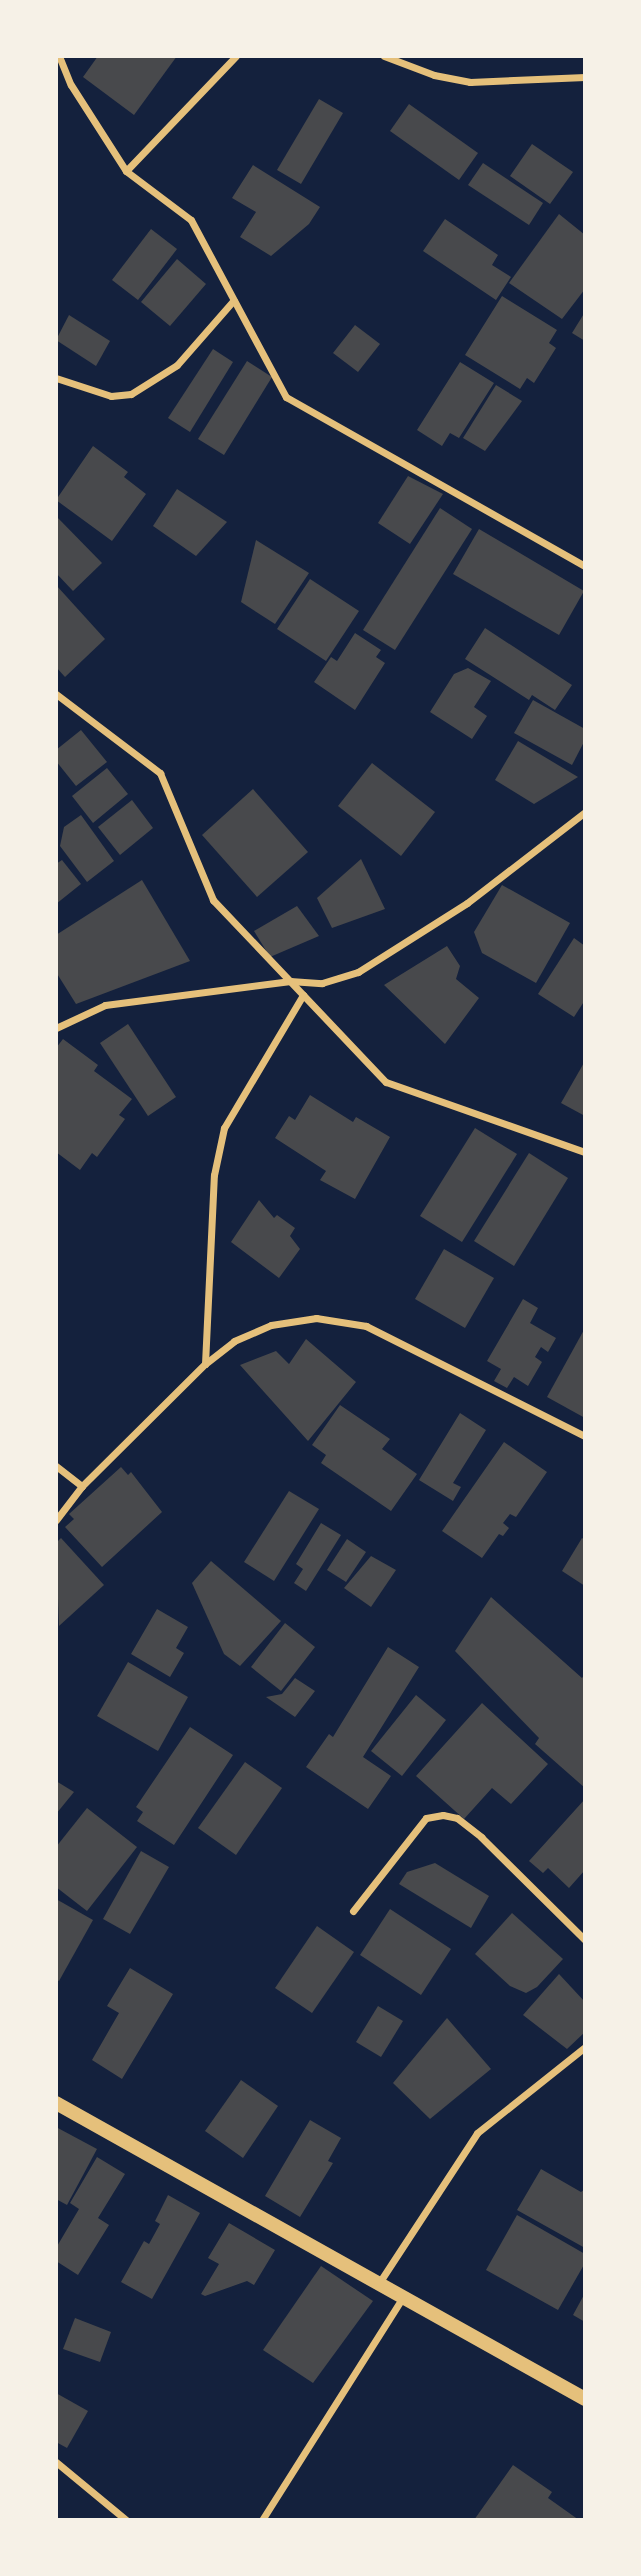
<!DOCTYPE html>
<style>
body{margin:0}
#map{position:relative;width:641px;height:2576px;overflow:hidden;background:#14213d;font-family:"Alegreya Sans",sans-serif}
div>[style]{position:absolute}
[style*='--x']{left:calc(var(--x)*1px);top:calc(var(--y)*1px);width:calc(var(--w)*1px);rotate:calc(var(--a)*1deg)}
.building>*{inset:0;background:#48494c}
.minor>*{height:7px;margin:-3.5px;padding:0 3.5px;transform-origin:3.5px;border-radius:3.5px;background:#e5c07b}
.secondary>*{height:14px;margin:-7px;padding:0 7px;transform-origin:7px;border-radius:7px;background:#e5c07b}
span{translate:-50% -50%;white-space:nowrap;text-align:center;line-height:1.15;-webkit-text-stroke:5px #f6f1e7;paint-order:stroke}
.frame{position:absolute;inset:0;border:58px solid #f6f1e7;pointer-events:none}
</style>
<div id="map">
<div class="building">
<i style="clip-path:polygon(98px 56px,177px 56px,134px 115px,83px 77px)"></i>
<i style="clip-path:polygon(319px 99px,343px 113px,301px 184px,277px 170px)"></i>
<i style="clip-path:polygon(409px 104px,478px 153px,459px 180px,390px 131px)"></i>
<i style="clip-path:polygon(532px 144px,573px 172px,550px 204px,510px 176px)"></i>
<i style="clip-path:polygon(483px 163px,543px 203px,529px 225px,468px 185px)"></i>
<i style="clip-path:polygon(253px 165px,320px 207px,309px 224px,271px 256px,240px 237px,256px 212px,232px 198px)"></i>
<i style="clip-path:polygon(559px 214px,585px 235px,585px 289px,562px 319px,509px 283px)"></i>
<i style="clip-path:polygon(445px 219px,498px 255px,492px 265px,511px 277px,496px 300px,423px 251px)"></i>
<i style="clip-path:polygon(151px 229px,177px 249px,138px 300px,112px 280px)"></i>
<i style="clip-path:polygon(177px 259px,206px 284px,170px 326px,141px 302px)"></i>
<i style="clip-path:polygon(502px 296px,557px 330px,549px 343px,556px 348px,534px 383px,527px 378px,520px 389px,465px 355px)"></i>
<i style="clip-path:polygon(585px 312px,585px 341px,572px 333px)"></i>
<i style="clip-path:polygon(69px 315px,110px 341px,96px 366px,56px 340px)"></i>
<i style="clip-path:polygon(355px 325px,380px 344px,358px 372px,333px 353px)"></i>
<i style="clip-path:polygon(213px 349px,233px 362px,190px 432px,168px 418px)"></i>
<i style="clip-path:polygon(247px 361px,272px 377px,224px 455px,198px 439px)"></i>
<i style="clip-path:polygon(460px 362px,494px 383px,459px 438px,450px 433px,442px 446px,417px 430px)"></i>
<i style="clip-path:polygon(496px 385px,522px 401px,485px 451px,463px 438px)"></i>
<i style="clip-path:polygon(93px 446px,128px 472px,124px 477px,146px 494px,112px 541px,56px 500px)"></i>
<i style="clip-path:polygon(408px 476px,443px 494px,410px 544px,378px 523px)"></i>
<i style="clip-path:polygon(177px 489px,227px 522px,196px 556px,153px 526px)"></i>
<i style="clip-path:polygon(440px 508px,472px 529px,395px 650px,363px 630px)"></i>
<i style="clip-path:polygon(56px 516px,102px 563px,73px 591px,56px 573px)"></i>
<i style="clip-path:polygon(479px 529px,584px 591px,559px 635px,453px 574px)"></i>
<i style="clip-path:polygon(256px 540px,309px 573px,275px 624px,241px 602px)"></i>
<i style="clip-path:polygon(310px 579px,359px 611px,326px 661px,277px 629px)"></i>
<i style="clip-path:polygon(56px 585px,105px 639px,65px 677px,56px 667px)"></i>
<i style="clip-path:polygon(485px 628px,572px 685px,555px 710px,532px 695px,529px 700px,465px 659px)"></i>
<i style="clip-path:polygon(355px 633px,381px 650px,376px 657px,385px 663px,355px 710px,314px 682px,331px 657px,337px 661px)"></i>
<i style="clip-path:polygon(468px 668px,491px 681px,474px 707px,487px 716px,472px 739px,430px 712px,454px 674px)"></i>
<i style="clip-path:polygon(533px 700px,585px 729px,585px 740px,572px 765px,514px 733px)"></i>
<i style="clip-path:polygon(81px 730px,107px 762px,76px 786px,56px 761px,56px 750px)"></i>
<i style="clip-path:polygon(518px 741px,578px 777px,534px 804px,495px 780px)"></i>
<i style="clip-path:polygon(372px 763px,435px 812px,401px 856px,338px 806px)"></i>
<i style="clip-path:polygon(107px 768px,128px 794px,93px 823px,72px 796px)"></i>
<i style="clip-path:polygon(253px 789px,308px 852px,257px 897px,202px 835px)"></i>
<i style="clip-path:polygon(132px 800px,153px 828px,120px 855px,98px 827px)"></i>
<i style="clip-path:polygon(81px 815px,114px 861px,87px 882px,60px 846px,64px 827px)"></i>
<i style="clip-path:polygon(361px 859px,385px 909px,332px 928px,317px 898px)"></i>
<i style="clip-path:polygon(62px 860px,81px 884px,56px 904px,56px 864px)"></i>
<i style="clip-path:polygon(142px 880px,190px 961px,76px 1004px,56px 972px,56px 935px)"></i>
<i style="clip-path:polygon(502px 885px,570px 923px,536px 983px,482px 953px,474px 932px)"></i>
<i style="clip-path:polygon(297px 906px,319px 936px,270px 957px,254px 931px)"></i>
<i style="clip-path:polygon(574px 938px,585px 946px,585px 1000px,574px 1017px,538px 994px)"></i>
<i style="clip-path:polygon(447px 946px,460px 966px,456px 979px,479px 998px,445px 1044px,384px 985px)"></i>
<i style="clip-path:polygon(128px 1024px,176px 1097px,148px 1116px,100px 1043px)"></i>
<i style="clip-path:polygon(63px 1039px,98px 1065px,94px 1071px,132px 1099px,119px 1115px,125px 1119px,97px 1157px,92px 1153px,80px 1170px,56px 1152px,56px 1048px)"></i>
<i style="clip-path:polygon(585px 1061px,585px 1116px,561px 1103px)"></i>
<i style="clip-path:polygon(310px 1095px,353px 1122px,356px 1117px,390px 1137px,355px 1199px,320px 1180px,326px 1171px,275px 1138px,289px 1116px,295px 1120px)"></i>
<i style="clip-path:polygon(475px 1128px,517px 1154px,462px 1242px,420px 1216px)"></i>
<i style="clip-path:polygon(529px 1153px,568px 1178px,514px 1266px,474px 1241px)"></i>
<i style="clip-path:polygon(259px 1200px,274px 1218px,277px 1215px,295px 1228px,290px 1236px,300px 1249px,279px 1278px,231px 1242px)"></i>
<i style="clip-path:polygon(444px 1249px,494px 1278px,465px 1328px,415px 1299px)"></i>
<i style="clip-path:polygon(523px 1299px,538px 1308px,530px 1323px,556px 1338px,548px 1352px,541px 1347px,535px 1357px,542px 1362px,528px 1386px,514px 1377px,507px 1388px,494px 1381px,501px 1369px,487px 1361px)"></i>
<i style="clip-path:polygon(585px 1328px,585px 1418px,547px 1397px)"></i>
<i style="clip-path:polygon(306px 1339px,356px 1382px,308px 1441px,240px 1365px,276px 1351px,289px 1364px)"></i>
<i style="clip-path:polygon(340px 1405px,390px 1439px,382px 1449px,417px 1474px,391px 1511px,321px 1463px,326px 1455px,312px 1445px)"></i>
<i style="clip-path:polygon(460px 1413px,486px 1430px,453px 1483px,461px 1487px,453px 1501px,419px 1480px)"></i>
<i style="clip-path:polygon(504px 1442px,547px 1472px,516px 1517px,510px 1514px,503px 1523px,509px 1528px,503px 1536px,499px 1534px,482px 1558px,442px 1531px)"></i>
<i style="clip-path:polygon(121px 1467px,128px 1475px,131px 1472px,162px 1512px,102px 1567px,65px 1527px,74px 1519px,69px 1514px)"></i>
<i style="clip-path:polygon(289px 1491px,319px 1509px,274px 1581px,244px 1562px)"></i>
<i style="clip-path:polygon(321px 1523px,341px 1535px,306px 1591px,294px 1583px,303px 1569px,296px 1564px)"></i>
<i style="clip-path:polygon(61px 1538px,104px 1585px,59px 1626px,56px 1543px)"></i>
<i style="clip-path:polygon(582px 1538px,585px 1540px,585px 1586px,562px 1571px)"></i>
<i style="clip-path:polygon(347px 1539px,366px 1552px,346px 1582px,327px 1570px)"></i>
<i style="clip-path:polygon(371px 1556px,396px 1570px,371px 1607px,344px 1588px)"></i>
<i style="clip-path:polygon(211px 1561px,281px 1621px,240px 1666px,224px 1654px,192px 1583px)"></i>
<i style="clip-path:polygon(491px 1597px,582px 1678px,585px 1674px,585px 1788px,535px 1744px,539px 1738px,455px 1651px)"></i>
<i style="clip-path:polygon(157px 1609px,188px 1627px,176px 1648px,184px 1653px,170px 1677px,131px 1654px)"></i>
<i style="clip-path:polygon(285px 1623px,315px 1647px,281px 1691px,251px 1667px)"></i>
<i style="clip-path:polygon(388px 1647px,419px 1667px,363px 1757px,391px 1776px,368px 1809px,306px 1767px,329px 1734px,333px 1737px)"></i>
<i style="clip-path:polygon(128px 1662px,188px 1697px,158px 1751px,97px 1716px)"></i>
<i style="clip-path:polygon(295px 1678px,315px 1691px,295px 1717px,266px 1697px,282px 1694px)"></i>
<i style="clip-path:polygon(416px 1695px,446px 1720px,402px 1776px,371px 1751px)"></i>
<i style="clip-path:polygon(482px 1703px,548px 1764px,511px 1804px,492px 1788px,464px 1819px,416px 1776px)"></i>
<i style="clip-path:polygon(190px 1727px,233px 1755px,174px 1845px,137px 1821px,143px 1812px,136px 1807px)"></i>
<i style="clip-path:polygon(245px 1762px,282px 1788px,236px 1855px,198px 1828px)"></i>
<i style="clip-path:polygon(56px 1781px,74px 1792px,56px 1814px)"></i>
<i style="clip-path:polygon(585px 1799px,585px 1870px,569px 1888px,548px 1868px,543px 1873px,529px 1861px)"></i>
<i style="clip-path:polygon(87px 1808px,137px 1847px,87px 1911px,56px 1887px,56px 1847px)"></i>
<i style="clip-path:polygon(141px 1851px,169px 1867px,130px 1934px,103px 1919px)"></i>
<i style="clip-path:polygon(435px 1863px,489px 1896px,471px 1928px,399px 1884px,407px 1872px)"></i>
<i style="clip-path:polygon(56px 1899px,93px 1920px,59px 1981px,56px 1979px)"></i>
<i style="clip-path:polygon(390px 1909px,451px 1949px,421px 1995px,360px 1955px)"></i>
<i style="clip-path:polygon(512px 1913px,563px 1959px,537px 1987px,526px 1993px,510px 1986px,475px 1954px)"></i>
<i style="clip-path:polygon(317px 1926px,354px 1952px,312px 2013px,275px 1988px)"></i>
<i style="clip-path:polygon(130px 1968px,173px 1994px,122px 2079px,92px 2060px,119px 2013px,107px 2006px)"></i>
<i style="clip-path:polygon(559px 1974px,585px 2002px,585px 2032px,567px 2049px,523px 2015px)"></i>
<i style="clip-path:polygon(378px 2006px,403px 2021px,381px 2057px,356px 2042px)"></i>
<i style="clip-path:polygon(447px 2018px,491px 2069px,430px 2119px,393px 2083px)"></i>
<i style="clip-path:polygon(241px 2080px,278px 2106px,243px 2158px,205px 2131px)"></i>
<i style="clip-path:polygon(310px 2120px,341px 2138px,328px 2161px,333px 2163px,300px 2217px,265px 2196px)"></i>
<i style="clip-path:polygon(56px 2127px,97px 2149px,67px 2205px,56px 2199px)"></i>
<i style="clip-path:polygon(97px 2157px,125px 2174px,98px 2218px,109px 2225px,78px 2275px,56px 2261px,56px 2248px,79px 2209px,70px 2203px)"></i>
<i style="clip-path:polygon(541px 2169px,581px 2192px,585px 2189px,585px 2248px,517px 2210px)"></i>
<i style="clip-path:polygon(168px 2195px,200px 2213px,152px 2299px,121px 2282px,144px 2241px,149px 2244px,160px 2224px,155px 2221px)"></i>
<i style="clip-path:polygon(517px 2215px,585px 2254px,585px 2263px,558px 2310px,486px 2270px)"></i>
<i style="clip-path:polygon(229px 2223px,275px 2250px,254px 2285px,247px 2281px,205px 2296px,201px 2294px,219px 2264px,208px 2258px)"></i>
<i style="clip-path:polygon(321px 2266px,373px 2301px,313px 2383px,263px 2350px)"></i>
<i style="clip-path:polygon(585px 2293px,585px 2322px,573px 2315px)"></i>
<i style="clip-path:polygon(75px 2318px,111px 2332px,100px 2362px,63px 2349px)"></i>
<i style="clip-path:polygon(56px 2393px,88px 2411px,67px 2448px,56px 2442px)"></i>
<i style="clip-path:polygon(513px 2465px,552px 2492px,548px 2498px,579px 2520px,474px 2520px)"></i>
</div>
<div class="minor">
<i style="--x:59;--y:56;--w:31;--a:68"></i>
<i style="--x:71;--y:85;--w:102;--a:57.4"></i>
<i style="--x:126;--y:171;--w:81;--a:37"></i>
<i style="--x:191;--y:220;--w:201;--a:61.8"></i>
<i style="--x:286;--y:397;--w:343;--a:29.5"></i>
<i style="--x:384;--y:56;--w:53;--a:20.8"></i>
<i style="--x:434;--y:75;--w:37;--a:11"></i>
<i style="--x:470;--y:82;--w:115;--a:-2.5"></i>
<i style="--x:126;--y:171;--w:159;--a:-46.3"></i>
<i style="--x:56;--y:378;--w:58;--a:18.1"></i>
<i style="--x:111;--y:396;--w:20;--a:-6"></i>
<i style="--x:131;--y:394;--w:54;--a:-32.2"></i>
<i style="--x:177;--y:365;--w:86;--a:-48.8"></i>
<i style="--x:56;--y:694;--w:131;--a:37.2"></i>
<i style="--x:160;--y:773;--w:138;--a:67.3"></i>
<i style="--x:213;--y:900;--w:251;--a:46.5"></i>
<i style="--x:386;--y:1082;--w:211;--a:19.4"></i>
<i style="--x:56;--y:1028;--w:54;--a:-25.1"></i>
<i style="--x:105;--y:1005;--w:187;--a:-7.4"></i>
<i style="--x:290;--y:981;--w:32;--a:4"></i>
<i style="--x:322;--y:983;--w:38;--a:-17"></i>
<i style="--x:358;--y:972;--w:129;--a:-32.3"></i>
<i style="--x:467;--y:903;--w:149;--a:-37.6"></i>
<i style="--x:205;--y:1364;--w:189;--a:-87.3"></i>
<i style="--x:214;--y:1175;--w:48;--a:-78"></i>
<i style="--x:224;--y:1128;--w:155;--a:-59.3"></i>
<i style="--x:56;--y:1466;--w:33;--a:38"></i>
<i style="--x:56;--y:1520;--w:43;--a:-52.6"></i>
<i style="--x:82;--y:1486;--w:173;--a:-44.8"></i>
<i style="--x:205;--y:1364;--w:37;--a:-38"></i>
<i style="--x:234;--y:1341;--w:40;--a:-23.4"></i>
<i style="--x:271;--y:1325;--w:46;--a:-8.8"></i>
<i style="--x:316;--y:1318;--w:51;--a:9.1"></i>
<i style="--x:366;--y:1326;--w:245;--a:26.7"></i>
<i style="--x:353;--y:1911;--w:118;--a:-51.9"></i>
<i style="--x:426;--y:1818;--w:17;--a:-10"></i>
<i style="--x:443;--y:1815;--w:14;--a:12"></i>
<i style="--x:457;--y:1818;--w:31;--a:38"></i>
<i style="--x:481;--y:1837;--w:146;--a:44.7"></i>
<i style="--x:379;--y:2283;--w:179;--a:-56.8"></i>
<i style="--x:477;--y:2133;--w:138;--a:-38.5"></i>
<i style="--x:56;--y:2462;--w:91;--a:39.6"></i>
<i style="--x:262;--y:2520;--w:264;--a:-57.7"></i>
</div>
<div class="secondary">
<i style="--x:56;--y:2103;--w:606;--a:29.23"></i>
</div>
<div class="frame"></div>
</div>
